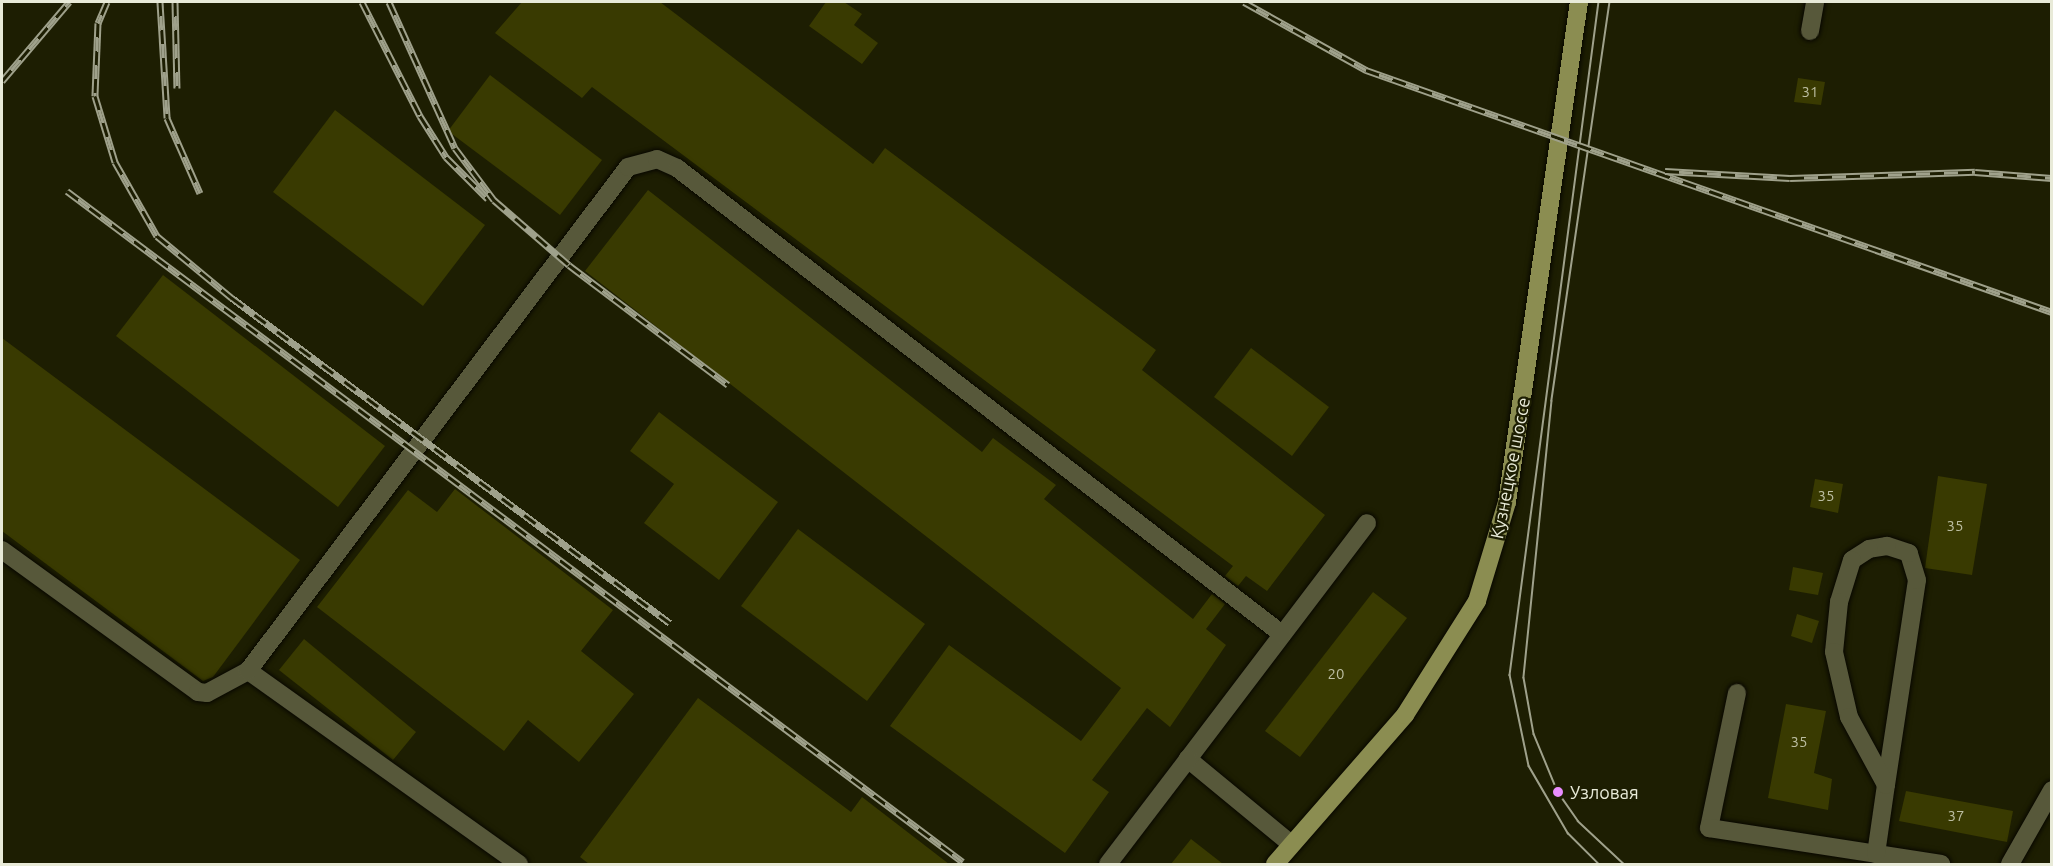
<!DOCTYPE html>
<meta charset="utf-8">
<style>
body{margin:0}
#map{position:relative;width:2053px;height:866px;overflow:hidden;background:#1d1e02;font-family:Ubuntu,sans-serif}
div>[style]{position:absolute}
[style*='--x']{left:calc(var(--x)*1px);top:calc(var(--y)*1px);width:calc(var(--w)*1px);rotate:calc(var(--a)*1deg)}
.building>*{inset:0;background:#393a01}
.roads{filter:drop-shadow(0 0 2px #080700) drop-shadow(0 0 2px #080700)}
.minor>*{height:18px;margin:-9px;padding:0 9px;transform-origin:9px;border-radius:9px;background:#57583a}
.major>*{height:18px;margin:-9px;padding:0 9px;transform-origin:9px;border-radius:9px;background:#8b8d51}
.tram>*{height:1.5px;margin:-0.75px;padding:0 0.75px;transform-origin:0.75px;border-radius:0.75px;background:#9fa18b}
.rail>*{height:7px;margin-top:-3.5px;transform-origin:0;background:repeating-linear-gradient(90deg,#1d1e02 0 14px,#9fa18b 0 28px);box-sizing:border-box;border-block:2px solid #9fa18b}
.dots>*{width:16px;height:16px;translate:-50% -50%;box-sizing:border-box;border:3px solid #1d1e02;border-radius:50%}
span{translate:-50% -50%;white-space:nowrap;text-align:center;line-height:1.15;-webkit-text-stroke:4.5px #1d1e02;paint-order:stroke}
.number-label{font-size:15px;color:#bcbea2}
.number-label span{-webkit-text-stroke-width:0}
.street-label{font-size:18px;color:#e8ead8}
.poi-label{font-size:18px;color:#e8ead8}
.left{translate:0 -50%;text-align:left}
.frame{position:absolute;inset:0;border:3px solid #e8ead8;pointer-events:none}
</style>
<div id="map">
<div class="building">
<i style="clip-path:polygon(522px 2px,660px 2px,873px 164px,885px 148px,1156px 350px,1142px 370px,1325px 515px,1267px 591px,1246px 576px,1238px 586px,1225px 576px,1233px 566px,592px 87px,582px 98px,495px 33px)"></i>
<i style="clip-path:polygon(826px 2px,844px 2px,862px 14px,854px 25px,878px 43px,862px 64px,809px 26px)"></i>
<i style="clip-path:polygon(490px 75px,602px 160px,560px 215px,448px 131px)"></i>
<i style="clip-path:polygon(1798px 78px,1825px 82px,1821px 105px,1794px 102px)"></i>
<i style="clip-path:polygon(335px 110px,485px 225px,423px 306px,273px 192px)"></i>
<i style="clip-path:polygon(648px 190px,982px 452px,993px 438px,1056px 485px,1044px 499px,1193px 619px,1212px 594px,1225px 604px,1206px 629px,1226px 645px,1170px 727px,1147px 708px,1092px 780px,1109px 792px,1065px 853px,890px 726px,949px 645px,1081px 741px,1121px 688px,585px 271px)"></i>
<i style="clip-path:polygon(163px 275px,385px 446px,338px 507px,116px 336px)"></i>
<i style="clip-path:polygon(2px 338px,300px 560px,213px 677px,203px 681px,2px 531px)"></i>
<i style="clip-path:polygon(1251px 348px,1329px 407px,1292px 456px,1214px 397px)"></i>
<i style="clip-path:polygon(659px 412px,778px 502px,719px 580px,644px 523px,674px 484px,630px 451px)"></i>
<i style="clip-path:polygon(1938px 476px,1987px 484px,1972px 575px,1925px 568px)"></i>
<i style="clip-path:polygon(1815px 479px,1843px 484px,1838px 513px,1810px 507px)"></i>
<i style="clip-path:polygon(455px 489px,613px 610px,581px 651px,634px 694px,579px 762px,528px 720px,504px 751px,317px 607px,408px 490px,437px 512px)"></i>
<i style="clip-path:polygon(798px 529px,925px 624px,867px 701px,741px 606px)"></i>
<i style="clip-path:polygon(1793px 567px,1823px 573px,1818px 595px,1789px 590px)"></i>
<i style="clip-path:polygon(1373px 592px,1407px 618px,1300px 757px,1265px 731px)"></i>
<i style="clip-path:polygon(1797px 614px,1819px 621px,1812px 643px,1791px 636px)"></i>
<i style="clip-path:polygon(304px 639px,416px 732px,393px 760px,279px 670px)"></i>
<i style="clip-path:polygon(698px 698px,851px 812px,862px 797px,949px 864px,589px 864px,580px 857px)"></i>
<i style="clip-path:polygon(1786px 704px,1826px 711px,1814px 773px,1832px 779px,1828px 810px,1768px 798px)"></i>
<i style="clip-path:polygon(1906px 791px,2013px 811px,2007px 842px,1899px 821px)"></i>
<i style="clip-path:polygon(1191px 839px,1223px 864px,1171px 864px)"></i>
</div>
<div class="roads">
<div class="minor">
<i style="--x:1810;--y:31;--w:29;--a:-80"></i>
<i style="--x:2;--y:550;--w:242;--a:35.9"></i>
<i style="--x:198;--y:692;--w:9;--a:6"></i>
<i style="--x:207;--y:693;--w:47;--a:-28.2"></i>
<i style="--x:1737;--y:693;--w:138;--a:101.7"></i>
<i style="--x:1709;--y:828;--w:235;--a:8.8"></i>
<i style="--x:1291;--y:844;--w:134;--a:-140.5"></i>
<i style="--x:1188;--y:759;--w:296;--a:-52.8"></i>
<i style="--x:1876;--y:854;--w:70;--a:-81.8"></i>
<i style="--x:1886;--y:785;--w:207;--a:-81.4"></i>
<i style="--x:1917;--y:580;--w:28;--a:-107"></i>
<i style="--x:1909;--y:553;--w:23;--a:-162"></i>
<i style="--x:1887;--y:546;--w:18;--a:171"></i>
<i style="--x:1869;--y:549;--w:20;--a:147"></i>
<i style="--x:1852;--y:560;--w:44;--a:107.2"></i>
<i style="--x:1839;--y:602;--w:50;--a:95.7"></i>
<i style="--x:1834;--y:652;--w:67;--a:77"></i>
<i style="--x:1849;--y:717;--w:77;--a:61.4"></i>
<i style="--x:519;--y:864;--w:333;--a:-144.5"></i>
<i style="--x:248;--y:671;--w:631;--a:-52.98"></i>
<i style="--x:628;--y:167;--w:30;--a:-15"></i>
<i style="--x:657;--y:159;--w:22;--a:24"></i>
<i style="--x:677;--y:168;--w:764;--a:37.61"></i>
<i style="--x:1108;--y:864;--w:132;--a:-52.7"></i>
<i style="--x:2010;--y:864;--w:85;--a:-60.4"></i>
</div>
<div class="major">
<i style="--x:1275;--y:864;--w:198;--a:-48.9"></i>
<i style="--x:1405;--y:715;--w:135;--a:-57.7"></i>
<i style="--x:1477;--y:601;--w:103;--a:-73.1"></i>
<i style="--x:1507;--y:502;--w:505;--a:-81.81"></i>
</div>
</div>
<div class="tram">
<i style="--x:1599;--y:2;--w:679;--a:97.53"></i>
<i style="--x:1510;--y:675;--w:93;--a:78.2"></i>
<i style="--x:1529;--y:766;--w:78;--a:59.8"></i>
<i style="--x:1568;--y:833;--w:44;--a:45"></i>
<i style="--x:1610;--y:2;--w:403;--a:98.3"></i>
<i style="--x:1552;--y:401;--w:278;--a:95.8"></i>
<i style="--x:1524;--y:678;--w:57;--a:79.9"></i>
<i style="--x:1534;--y:734;--w:63;--a:67.5"></i>
<i style="--x:1558;--y:792;--w:35;--a:55"></i>
<i style="--x:1578;--y:821;--w:63;--a:43.1"></i>
</div>
<div class="rail">
<i style="--x:107;--y:2;--w:23;--a:113"></i>
<i style="--x:98;--y:23;--w:73;--a:92.4"></i>
<i style="--x:95;--y:96;--w:69;--a:73.1"></i>
<i style="--x:115;--y:162;--w:85;--a:60.4"></i>
<i style="--x:157;--y:236;--w:97;--a:39.6"></i>
<i style="--x:232;--y:298;--w:545;--a:36.58"></i>
<i style="--x:160;--y:2;--w:116;--a:86.5"></i>
<i style="--x:167;--y:118;--w:82;--a:66.3"></i>
<i style="--x:175;--y:2;--w:86;--a:88.7"></i>
<i style="--x:362;--y:2;--w:128;--a:63"></i>
<i style="--x:420;--y:116;--w:49;--a:57.6"></i>
<i style="--x:446;--y:157;--w:59;--a:45"></i>
<i style="--x:389;--y:2;--w:160;--a:65.7"></i>
<i style="--x:455;--y:148;--w:65;--a:53.1"></i>
<i style="--x:494;--y:200;--w:99;--a:40.9"></i>
<i style="--x:569;--y:265;--w:199;--a:37"></i>
<i style="--x:1244;--y:2;--w:140;--a:29.1"></i>
<i style="--x:1366;--y:70;--w:727;--a:19.43"></i>
<i style="--x:2;--y:81;--w:104;--a:-49.7"></i>
<i style="--x:1665;--y:171;--w:125;--a:3.2"></i>
<i style="--x:1790;--y:178;--w:185;--a:-1.9"></i>
<i style="--x:1975;--y:172;--w:77;--a:4.5"></i>
<i style="--x:67;--y:191;--w:1119;--a:36.83"></i>
</div>
<div class="dots">
<i style="left:1558px;top:792px;background:#e98dfe"></i>
</div>
<div class="number-label">
<span style="left:1810px;top:92px">31</span>
<span style="left:1826px;top:496px">35</span>
<span style="left:1955px;top:526px">35</span>
<span style="left:1336px;top:674px">20</span>
<span style="left:1799px;top:742px">35</span>
<span style="left:1956px;top:816px">37</span>
</div>
<div class="street-label">
<span style="left:1510px;top:468px;rotate:-79deg">Кузнецкое шоссе</span>
</div>
<div class="poi-label">
<span class="left" style="left:1570px;top:792px">Узловая</span>
</div>
<div class="frame"></div>
</div>
